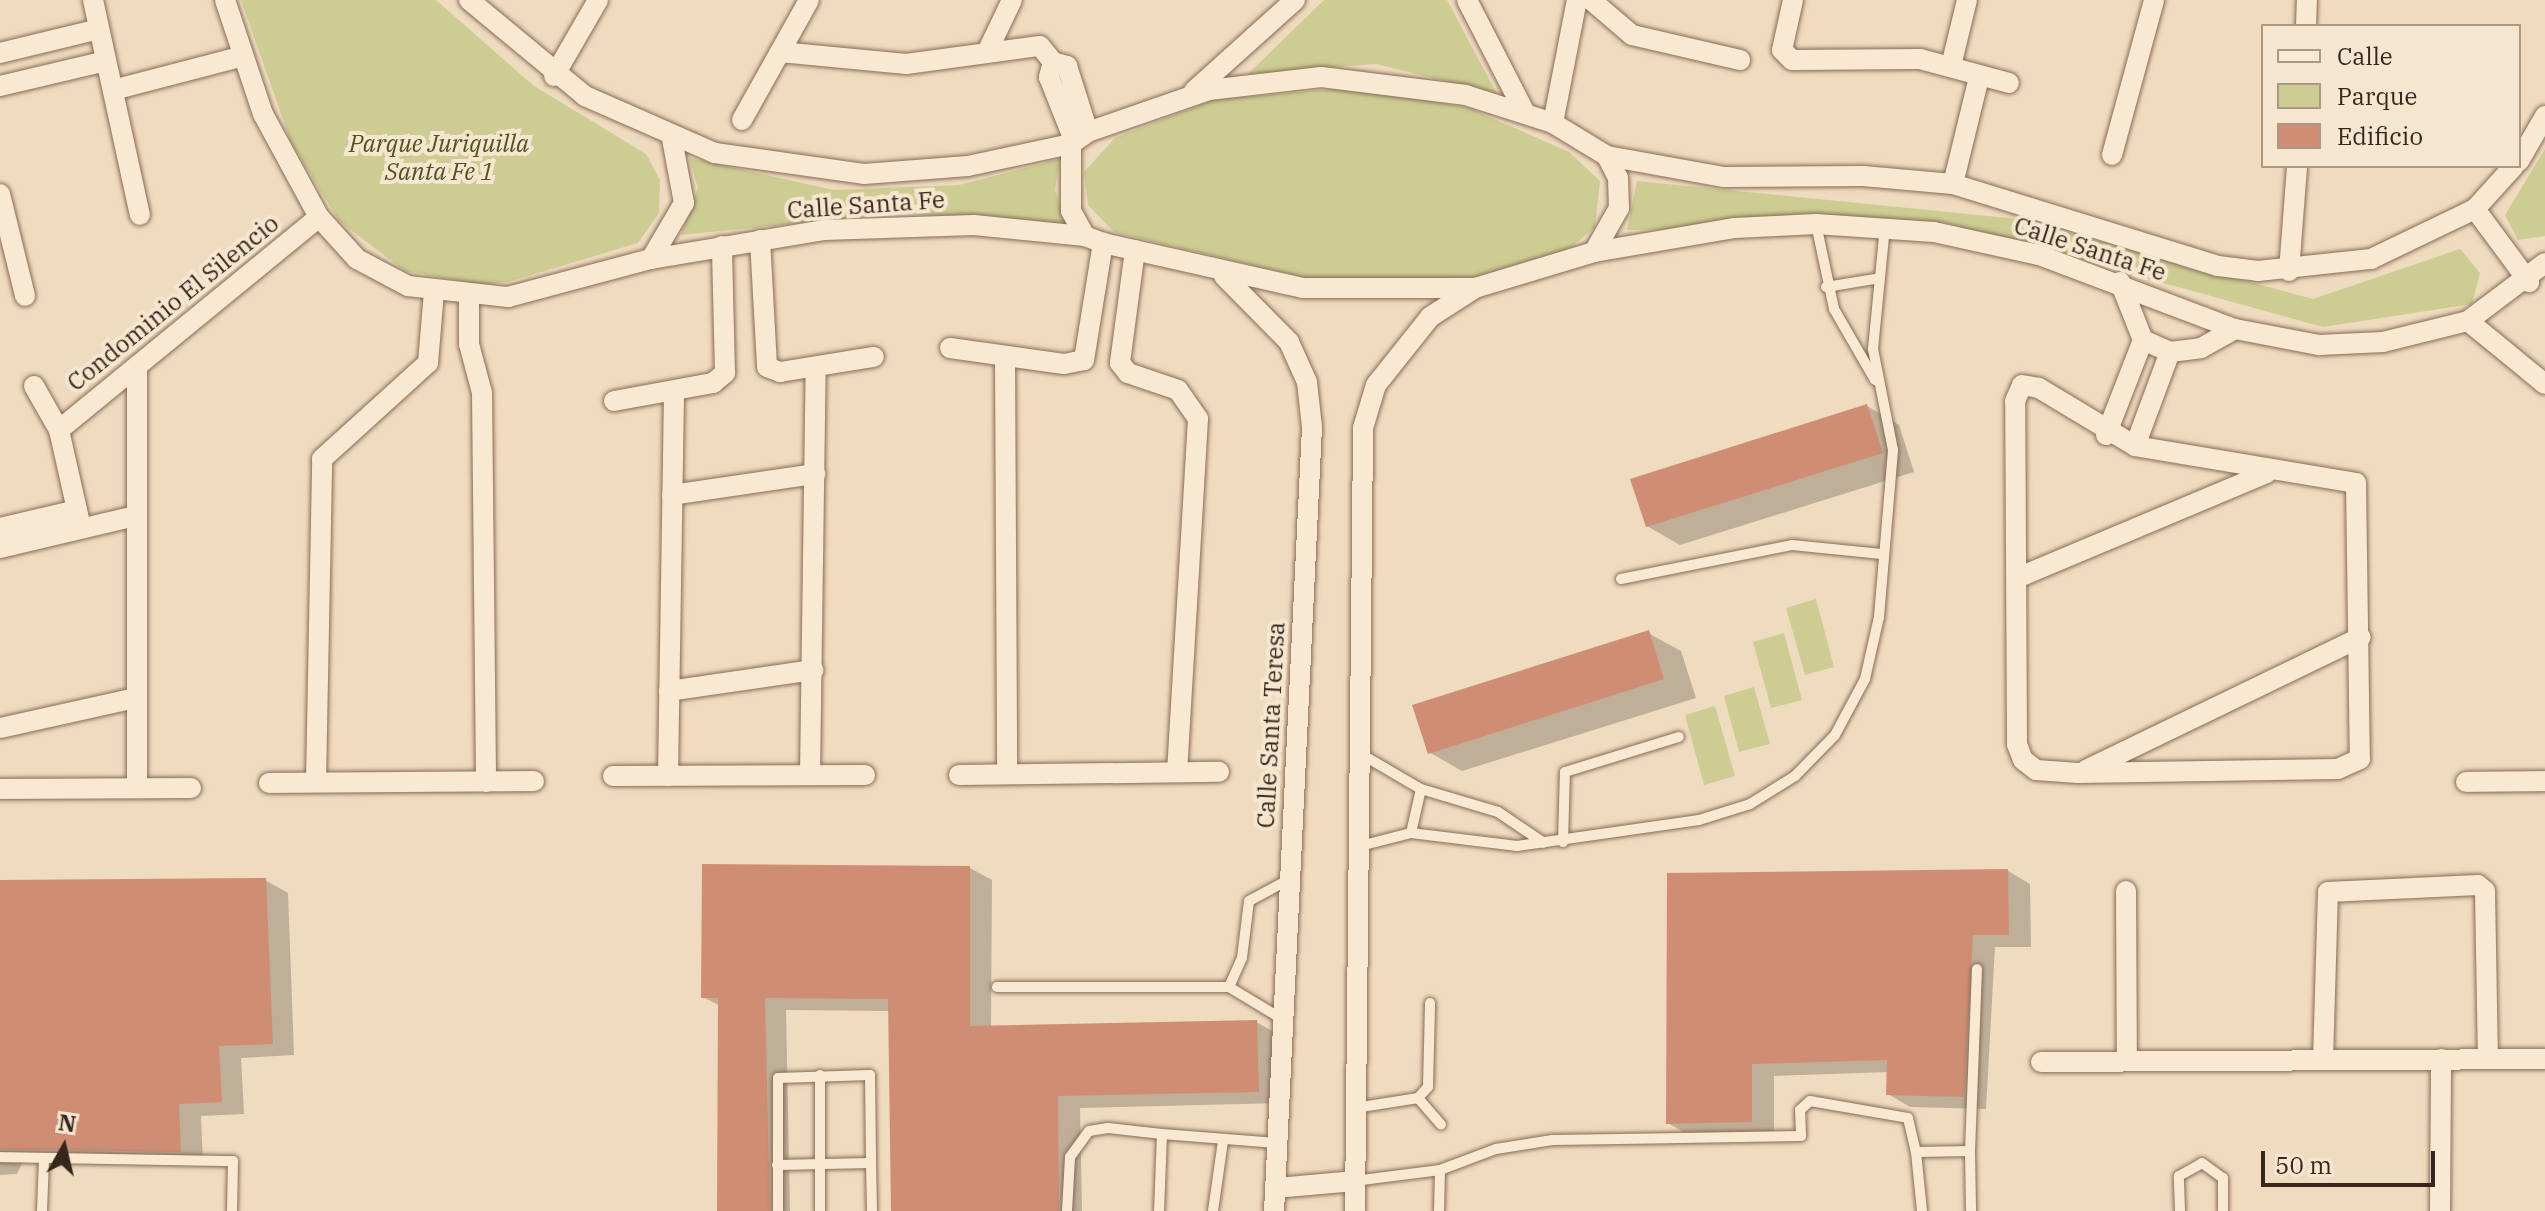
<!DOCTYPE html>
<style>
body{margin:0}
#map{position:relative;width:2545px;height:1211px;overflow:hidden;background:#efdbbf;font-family:"IBM Plex Serif",serif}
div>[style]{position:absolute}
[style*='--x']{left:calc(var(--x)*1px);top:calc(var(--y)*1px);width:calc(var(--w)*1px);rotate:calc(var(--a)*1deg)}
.green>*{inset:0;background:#cdcd93}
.shadow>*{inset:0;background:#0003}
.building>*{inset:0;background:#cf8e74}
.roads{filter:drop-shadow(0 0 2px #886b57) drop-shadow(0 0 2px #886b57)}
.service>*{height:10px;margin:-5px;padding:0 5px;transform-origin:5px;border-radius:5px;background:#fae9d2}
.minor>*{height:20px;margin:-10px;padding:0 10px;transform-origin:10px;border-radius:10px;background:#fae9d2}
span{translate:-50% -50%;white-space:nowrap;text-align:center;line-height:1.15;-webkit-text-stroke:8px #f6e6cf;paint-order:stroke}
.park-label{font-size:24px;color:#4e5422;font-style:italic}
.street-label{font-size:24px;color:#37261c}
.legend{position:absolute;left:2261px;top:24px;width:260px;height:144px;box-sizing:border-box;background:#f6e6cf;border:2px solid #aa9987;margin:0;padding:10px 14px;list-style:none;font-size:24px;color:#37261c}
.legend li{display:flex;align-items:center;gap:16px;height:40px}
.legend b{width:40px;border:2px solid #aa9987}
.north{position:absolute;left:24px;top:1107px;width:80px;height:80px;-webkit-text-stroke:6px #f6e6cf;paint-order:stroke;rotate:8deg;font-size:22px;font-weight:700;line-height:32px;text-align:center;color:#37261c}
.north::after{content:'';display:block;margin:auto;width:28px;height:36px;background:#37261c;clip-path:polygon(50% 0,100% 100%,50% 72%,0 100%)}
.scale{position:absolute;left:2261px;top:1151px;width:174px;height:36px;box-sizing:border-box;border:4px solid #37261c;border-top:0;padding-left:10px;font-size:24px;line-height:28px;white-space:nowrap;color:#37261c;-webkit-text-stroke:6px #f6e6cf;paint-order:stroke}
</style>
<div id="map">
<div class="green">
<i style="clip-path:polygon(241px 0,436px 0,534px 86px,646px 154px,660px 180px,659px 213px,638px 243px,508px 282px,483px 285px,405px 271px,339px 221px,291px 142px)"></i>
<i style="clip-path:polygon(1324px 0,1447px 0,1497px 94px,1376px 64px,1248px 74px)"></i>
<i style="clip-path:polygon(1352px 87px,1469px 108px,1569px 152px,1600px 181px,1595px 227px,1567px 251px,1477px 277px,1323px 282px,1114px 232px,1088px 205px,1084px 172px,1115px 138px,1213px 100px)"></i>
<i style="clip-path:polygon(2545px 149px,2545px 236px,2518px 240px,2505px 215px)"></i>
<i style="clip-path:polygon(689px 158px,834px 190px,959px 185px,1060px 159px,1055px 190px,1068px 227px,900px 213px,681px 235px,698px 188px)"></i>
<i style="clip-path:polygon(1637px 181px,2018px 219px,2313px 299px,2460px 249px,2480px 273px,2472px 304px,2323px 327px,1946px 223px,1627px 230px)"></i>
<i style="clip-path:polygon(1816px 599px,1834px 667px,1805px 675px,1786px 608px)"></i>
<i style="clip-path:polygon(1784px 633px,1802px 700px,1771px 708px,1753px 642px)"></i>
<i style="clip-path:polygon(1754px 687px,1770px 744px,1739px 752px,1724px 696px)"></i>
<i style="clip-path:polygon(1715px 706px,1735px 776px,1704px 785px,1685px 715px)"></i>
</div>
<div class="shadow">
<i style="clip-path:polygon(1867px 406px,1899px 425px,1914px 472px,1680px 545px,1647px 526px)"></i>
<i style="clip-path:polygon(1648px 633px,1681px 651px,1696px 698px,1462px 771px,1429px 752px)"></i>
<i style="clip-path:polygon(970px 868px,992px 880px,991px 1027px,1256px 1022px,1278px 1034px,1280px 1103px,1080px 1108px,1082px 1211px,893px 1211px,890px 1011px,786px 1010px,790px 1211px,719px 1211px,720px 1006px,703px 997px)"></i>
<i style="clip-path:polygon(2008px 871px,2030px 884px,2031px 947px,1995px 947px,1986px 1109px,1910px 1107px,1888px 1094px,1889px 1072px,1774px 1076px,1774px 1134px,1690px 1136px,1668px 1123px)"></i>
<i style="clip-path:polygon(265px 880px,288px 893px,294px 1055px,241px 1058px,244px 1114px,201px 1116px,203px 1164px,23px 1161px,17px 1174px,0 1175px,0 882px)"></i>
</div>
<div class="building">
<i style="clip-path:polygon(1867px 404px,1883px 453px,1646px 527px,1630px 479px)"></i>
<i style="clip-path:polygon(1649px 630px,1664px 679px,1428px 754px,1412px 705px)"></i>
<i style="clip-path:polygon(702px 864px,970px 866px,970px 1026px,1257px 1020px,1259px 1092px,1058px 1096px,1059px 1211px,891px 1211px,888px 999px,765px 998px,770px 1211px,717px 1211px,718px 998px,701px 998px)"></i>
<i style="clip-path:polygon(2008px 869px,2009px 935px,1973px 935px,1964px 1097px,1886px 1095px,1887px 1060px,1752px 1064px,1752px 1122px,1666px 1124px,1667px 873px)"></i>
<i style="clip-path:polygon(266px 878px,273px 1044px,219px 1046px,222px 1102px,179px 1104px,181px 1152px,0 1149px,0 880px)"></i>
</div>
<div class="roads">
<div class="service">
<i style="--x:1816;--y:224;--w:87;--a:78"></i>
<i style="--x:1834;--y:309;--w:82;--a:60"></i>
<i style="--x:1826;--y:287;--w:50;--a:-9.3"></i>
<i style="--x:1621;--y:579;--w:174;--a:-11.2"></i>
<i style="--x:1792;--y:545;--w:90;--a:5.7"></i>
<i style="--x:1361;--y:754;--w:69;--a:30.3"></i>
<i style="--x:1421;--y:789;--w:80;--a:16.6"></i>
<i style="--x:1498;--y:812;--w:55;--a:34"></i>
<i style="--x:1411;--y:833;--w:45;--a:-77.2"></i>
<i style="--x:1563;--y:842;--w:70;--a:-88.4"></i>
<i style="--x:1565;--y:772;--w:119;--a:-17.1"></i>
<i style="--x:1360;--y:846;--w:53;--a:-14.3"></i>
<i style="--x:1411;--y:833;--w:107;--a:7"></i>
<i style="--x:1517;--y:846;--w:184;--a:-8.1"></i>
<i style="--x:1699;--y:820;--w:53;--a:-17.4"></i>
<i style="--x:1750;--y:804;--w:53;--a:-31.9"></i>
<i style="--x:1795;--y:776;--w:57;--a:-45.7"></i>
<i style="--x:1835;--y:735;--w:64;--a:-61.8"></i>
<i style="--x:1865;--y:679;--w:64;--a:-77.3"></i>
<i style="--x:1879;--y:617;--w:168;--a:-85.2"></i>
<i style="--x:1893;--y:450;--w:103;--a:-101.2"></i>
<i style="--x:1873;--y:349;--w:124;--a:-84.4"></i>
<i style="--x:997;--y:987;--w:232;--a:0"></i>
<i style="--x:1229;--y:987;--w:62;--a:31.1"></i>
<i style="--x:1229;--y:987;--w:32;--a:-66"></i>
<i style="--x:1242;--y:958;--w:57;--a:-83"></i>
<i style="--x:1249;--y:901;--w:44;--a:-28.3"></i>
<i style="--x:820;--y:1075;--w:136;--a:90"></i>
<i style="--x:1418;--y:1098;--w:35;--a:49"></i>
<i style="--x:1355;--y:1108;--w:64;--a:-9"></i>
<i style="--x:1418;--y:1098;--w:15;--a:-48"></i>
<i style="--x:1428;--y:1087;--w:84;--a:-88.6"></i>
<i style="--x:1162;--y:1134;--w:115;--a:4.5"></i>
<i style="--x:1970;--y:1151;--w:60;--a:89"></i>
<i style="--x:1916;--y:1152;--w:59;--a:84.2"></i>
<i style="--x:0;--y:1157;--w:233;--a:1"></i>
<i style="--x:233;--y:1161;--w:50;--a:91.1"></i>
<i style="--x:777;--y:1165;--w:94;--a:-1.2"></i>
<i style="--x:871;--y:1163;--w:48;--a:88.8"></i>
<i style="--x:1354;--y:1181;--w:87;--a:-7.3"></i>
<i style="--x:1440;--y:1170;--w:60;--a:-20.6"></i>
<i style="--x:1496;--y:1149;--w:57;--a:-9.1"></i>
<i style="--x:1552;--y:1140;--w:249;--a:-0.9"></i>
<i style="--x:1801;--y:1136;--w:26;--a:-92"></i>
<i style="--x:1800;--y:1110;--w:13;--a:-42"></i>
<i style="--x:1810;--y:1101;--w:99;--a:9.8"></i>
<i style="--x:1908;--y:1118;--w:35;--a:77"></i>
<i style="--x:1916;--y:1152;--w:54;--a:-1.1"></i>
<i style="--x:1970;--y:1151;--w:182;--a:-87.8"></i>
<i style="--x:42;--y:1211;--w:52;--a:-87.8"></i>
<i style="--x:778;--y:1211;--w:133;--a:-90"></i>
<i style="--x:778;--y:1078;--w:92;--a:-1.9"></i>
<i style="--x:870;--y:1075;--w:88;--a:89.3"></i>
<i style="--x:1067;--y:1211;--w:54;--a:-86.8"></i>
<i style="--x:1070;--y:1157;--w:32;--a:-54"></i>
<i style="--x:1089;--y:1131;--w:19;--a:-9"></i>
<i style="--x:1108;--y:1128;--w:54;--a:6.3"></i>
<i style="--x:1162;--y:1134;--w:77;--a:92.2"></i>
<i style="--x:1213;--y:1211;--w:71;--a:-81.9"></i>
<i style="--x:1439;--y:1211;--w:41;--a:-88.6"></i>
<i style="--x:2180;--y:1211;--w:35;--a:-92"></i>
<i style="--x:2179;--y:1176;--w:26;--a:-29"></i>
<i style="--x:2202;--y:1163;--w:26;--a:36"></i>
<i style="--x:2223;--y:1178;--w:33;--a:90"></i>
</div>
<div class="minor">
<i style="--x:93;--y:0;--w:220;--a:77.7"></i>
<i style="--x:225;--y:0;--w:120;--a:71.6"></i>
<i style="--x:263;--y:114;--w:117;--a:61.5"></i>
<i style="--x:319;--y:217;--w:57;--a:47.9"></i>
<i style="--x:357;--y:259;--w:58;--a:27.9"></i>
<i style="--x:408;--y:286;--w:101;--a:6.3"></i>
<i style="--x:508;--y:297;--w:148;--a:-14.9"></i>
<i style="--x:651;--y:259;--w:175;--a:-9.5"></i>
<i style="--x:824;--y:230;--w:150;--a:-1.9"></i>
<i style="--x:974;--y:225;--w:112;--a:5.7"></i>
<i style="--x:469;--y:0;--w:151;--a:39.6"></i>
<i style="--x:585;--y:96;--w:142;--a:23.7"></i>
<i style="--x:715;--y:153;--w:150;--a:8"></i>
<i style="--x:864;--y:174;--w:104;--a:-4.4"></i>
<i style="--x:968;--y:166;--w:105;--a:-12.1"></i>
<i style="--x:1467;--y:0;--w:127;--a:62.8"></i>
<i style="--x:1591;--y:0;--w:54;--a:40.5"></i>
<i style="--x:1632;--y:35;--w:111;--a:13"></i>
<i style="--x:1793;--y:0;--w:51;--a:102.4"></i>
<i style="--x:1782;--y:50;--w:14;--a:45"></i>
<i style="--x:1792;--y:60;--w:128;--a:-0.4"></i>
<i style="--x:1920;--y:59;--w:92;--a:15.1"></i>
<i style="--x:2306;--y:26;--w:26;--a:-88"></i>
<i style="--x:989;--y:48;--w:53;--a:-64.4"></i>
<i style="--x:780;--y:52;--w:127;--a:5.4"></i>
<i style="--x:906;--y:64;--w:135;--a:-7.7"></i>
<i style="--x:1040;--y:46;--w:21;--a:51"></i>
<i style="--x:1053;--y:62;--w:16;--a:105"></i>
<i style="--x:1049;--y:77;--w:68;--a:68.4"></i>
<i style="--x:0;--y:53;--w:102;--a:-13.6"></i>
<i style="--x:1053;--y:62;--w:15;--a:16"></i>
<i style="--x:1067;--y:66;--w:69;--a:72.3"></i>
<i style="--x:1951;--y:66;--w:68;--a:-76.4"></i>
<i style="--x:554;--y:76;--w:88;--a:-59.9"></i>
<i style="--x:0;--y:86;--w:109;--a:-13.3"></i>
<i style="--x:113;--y:90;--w:131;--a:-14.6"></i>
<i style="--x:1194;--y:91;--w:136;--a:-42"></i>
<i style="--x:742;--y:120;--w:137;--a:-60.8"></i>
<i style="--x:1553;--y:123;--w:125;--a:-79"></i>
<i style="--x:2112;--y:155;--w:161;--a:-74.8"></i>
<i style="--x:1607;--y:156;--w:119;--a:10.2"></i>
<i style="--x:1724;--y:177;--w:139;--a:-0.4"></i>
<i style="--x:1863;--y:176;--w:90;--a:5.1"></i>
<i style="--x:1953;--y:184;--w:277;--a:17.2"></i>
<i style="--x:2218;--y:266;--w:40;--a:7.1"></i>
<i style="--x:2258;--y:271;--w:114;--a:-6.1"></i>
<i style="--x:2371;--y:259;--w:115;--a:-25.7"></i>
<i style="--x:2475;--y:209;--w:58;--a:-47.8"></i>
<i style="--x:2519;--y:161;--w:52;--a:-60"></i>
<i style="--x:1953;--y:184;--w:110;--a:-76.3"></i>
<i style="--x:0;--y:194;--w:105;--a:76.2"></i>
<i style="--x:2475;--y:209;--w:91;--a:53.5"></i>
<i style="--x:760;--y:240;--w:127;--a:86.8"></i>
<i style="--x:767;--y:367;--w:14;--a:21"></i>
<i style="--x:780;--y:372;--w:95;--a:-9.1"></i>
<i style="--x:1135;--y:250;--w:114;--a:97.6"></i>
<i style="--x:1120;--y:363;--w:13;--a:51"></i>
<i style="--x:1128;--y:373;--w:53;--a:18.8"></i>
<i style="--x:1178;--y:390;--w:35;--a:55"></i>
<i style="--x:1198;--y:419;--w:353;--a:93.4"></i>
<i style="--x:1594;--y:252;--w:143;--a:-9.7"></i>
<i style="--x:1735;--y:228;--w:81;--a:-2.8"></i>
<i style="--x:1816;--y:224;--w:118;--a:3.9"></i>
<i style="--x:1934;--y:232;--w:107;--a:12.4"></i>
<i style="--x:2039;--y:255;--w:210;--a:20.7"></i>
<i style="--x:2235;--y:329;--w:86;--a:10.8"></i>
<i style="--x:2319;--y:345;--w:64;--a:-2.7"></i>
<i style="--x:2383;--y:342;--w:88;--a:-13.9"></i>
<i style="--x:2468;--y:321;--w:96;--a:-37"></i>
<i style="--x:651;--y:259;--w:65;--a:-59.5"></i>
<i style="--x:684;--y:203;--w:65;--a:-100.6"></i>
<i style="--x:2289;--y:271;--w:105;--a:-85.6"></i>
<i style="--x:1224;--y:276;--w:93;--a:45.4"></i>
<i style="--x:1289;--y:342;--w:44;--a:65.8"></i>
<i style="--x:1307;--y:382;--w:45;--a:83.7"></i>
<i style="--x:1312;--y:427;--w:785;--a:92.77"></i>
<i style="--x:2120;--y:282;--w:62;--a:68.4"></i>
<i style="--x:2143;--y:340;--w:30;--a:24"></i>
<i style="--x:2170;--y:352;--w:31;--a:-7"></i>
<i style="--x:2201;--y:348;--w:39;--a:-29"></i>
<i style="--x:469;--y:296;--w:48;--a:90"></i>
<i style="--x:469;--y:344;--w:51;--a:75.1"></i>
<i style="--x:482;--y:393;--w:389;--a:89.4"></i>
<i style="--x:2468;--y:321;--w:99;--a:39.3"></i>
<i style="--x:950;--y:348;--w:115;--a:8"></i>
<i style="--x:1064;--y:364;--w:20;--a:-11"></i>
<i style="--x:1084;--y:360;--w:119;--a:-80.8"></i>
<i style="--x:1005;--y:356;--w:417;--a:89.7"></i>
<i style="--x:2022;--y:385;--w:17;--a:10"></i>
<i style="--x:2039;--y:388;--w:112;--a:31.1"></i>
<i style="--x:2135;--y:446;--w:224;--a:9.5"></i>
<i style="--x:2356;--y:483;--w:276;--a:89.2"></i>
<i style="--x:2360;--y:759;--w:24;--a:156"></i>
<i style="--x:2338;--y:769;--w:260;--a:179.1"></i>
<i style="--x:2078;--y:773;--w:42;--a:-175.9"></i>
<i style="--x:2036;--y:770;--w:16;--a:-142"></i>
<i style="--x:2023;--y:760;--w:17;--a:-111"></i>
<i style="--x:2017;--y:744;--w:343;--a:-90.3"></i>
<i style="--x:2015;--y:401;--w:17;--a:-66"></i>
<i style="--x:34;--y:386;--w:51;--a:60.4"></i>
<i style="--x:59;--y:430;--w:100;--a:77.3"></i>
<i style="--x:614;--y:401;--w:101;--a:-10.3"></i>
<i style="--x:713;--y:383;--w:16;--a:-40"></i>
<i style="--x:725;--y:373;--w:127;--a:-91.4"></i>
<i style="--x:59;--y:430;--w:336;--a:-39.3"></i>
<i style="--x:2106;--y:435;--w:102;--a:-68.7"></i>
<i style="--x:2135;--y:446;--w:100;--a:-69.6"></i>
<i style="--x:672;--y:495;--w:145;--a:-8.4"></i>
<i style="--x:0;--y:528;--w:79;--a:-13.2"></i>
<i style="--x:0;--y:548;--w:139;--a:-13.3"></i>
<i style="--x:2017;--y:578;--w:271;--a:-22.8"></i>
<i style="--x:669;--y:691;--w:146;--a:-8.3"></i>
<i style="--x:0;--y:728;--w:138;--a:-12.5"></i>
<i style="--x:2086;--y:770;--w:305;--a:-25.8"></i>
<i style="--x:810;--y:775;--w:408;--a:-89.2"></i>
<i style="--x:959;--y:775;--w:260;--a:-0.7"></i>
<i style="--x:613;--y:776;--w:252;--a:-0.2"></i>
<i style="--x:668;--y:776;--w:385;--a:-89.1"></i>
<i style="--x:316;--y:782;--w:323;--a:-88.9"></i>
<i style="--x:322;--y:459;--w:143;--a:-42.2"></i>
<i style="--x:428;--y:363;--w:71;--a:-85.2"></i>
<i style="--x:2466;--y:782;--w:79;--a:-0.7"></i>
<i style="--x:269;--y:783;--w:265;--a:-0.4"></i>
<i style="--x:137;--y:788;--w:422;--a:-90"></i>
<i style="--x:0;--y:789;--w:191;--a:-0.3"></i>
<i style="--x:2126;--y:891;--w:170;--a:89.7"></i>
<i style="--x:2323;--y:1060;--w:168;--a:-88.3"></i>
<i style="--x:2328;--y:892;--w:150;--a:-2.7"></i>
<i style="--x:2478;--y:885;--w:9;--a:41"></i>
<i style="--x:2485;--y:891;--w:168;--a:89"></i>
<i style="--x:2041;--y:1062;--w:504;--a:-0.34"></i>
<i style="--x:1276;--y:1188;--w:78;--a:-5.1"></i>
<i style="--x:1355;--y:1211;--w:783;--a:-89.41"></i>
<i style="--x:1363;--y:428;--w:45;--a:-73.2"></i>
<i style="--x:1376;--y:385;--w:87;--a:-51.5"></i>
<i style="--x:1430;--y:317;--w:54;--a:-32.8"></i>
<i style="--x:1475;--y:288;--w:124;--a:-16.8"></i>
<i style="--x:1594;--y:252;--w:51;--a:-60.4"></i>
<i style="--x:1619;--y:208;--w:30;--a:-92"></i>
<i style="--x:1618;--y:178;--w:25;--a:-117"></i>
<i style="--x:1607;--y:156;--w:63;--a:-148.6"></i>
<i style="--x:1553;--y:123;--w:91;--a:-162.2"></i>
<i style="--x:1466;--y:95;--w:146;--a:-172.9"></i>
<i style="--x:1321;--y:77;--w:113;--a:173.4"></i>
<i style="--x:1209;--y:90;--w:128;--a:160.9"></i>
<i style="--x:1088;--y:132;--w:21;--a:145"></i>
<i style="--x:1071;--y:144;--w:67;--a:90"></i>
<i style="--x:1071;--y:211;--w:29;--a:61"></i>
<i style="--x:1085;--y:236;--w:19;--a:21"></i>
<i style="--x:1103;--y:243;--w:205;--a:12.7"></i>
<i style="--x:1303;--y:288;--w:172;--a:0"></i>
<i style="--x:2440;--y:1211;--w:152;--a:-89.6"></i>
</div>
</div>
<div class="park-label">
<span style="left:439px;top:158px">Parque Juriquilla<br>Santa Fe 1</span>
</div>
<div class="street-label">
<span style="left:866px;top:205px;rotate:-4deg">Calle Santa Fe</span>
<span style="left:2090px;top:249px;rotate:18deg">Calle Santa Fe</span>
<span style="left:173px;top:303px;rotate:-39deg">Condominio El Silencio</span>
<span style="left:1271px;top:725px;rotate:-87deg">Calle Santa Teresa</span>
</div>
<ul class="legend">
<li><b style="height:10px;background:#fae9d2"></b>Calle</li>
<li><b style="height:22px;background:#cdcd93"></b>Parque</li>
<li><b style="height:22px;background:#cf8e74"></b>Edificio</li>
</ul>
<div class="north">N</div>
<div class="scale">50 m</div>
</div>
